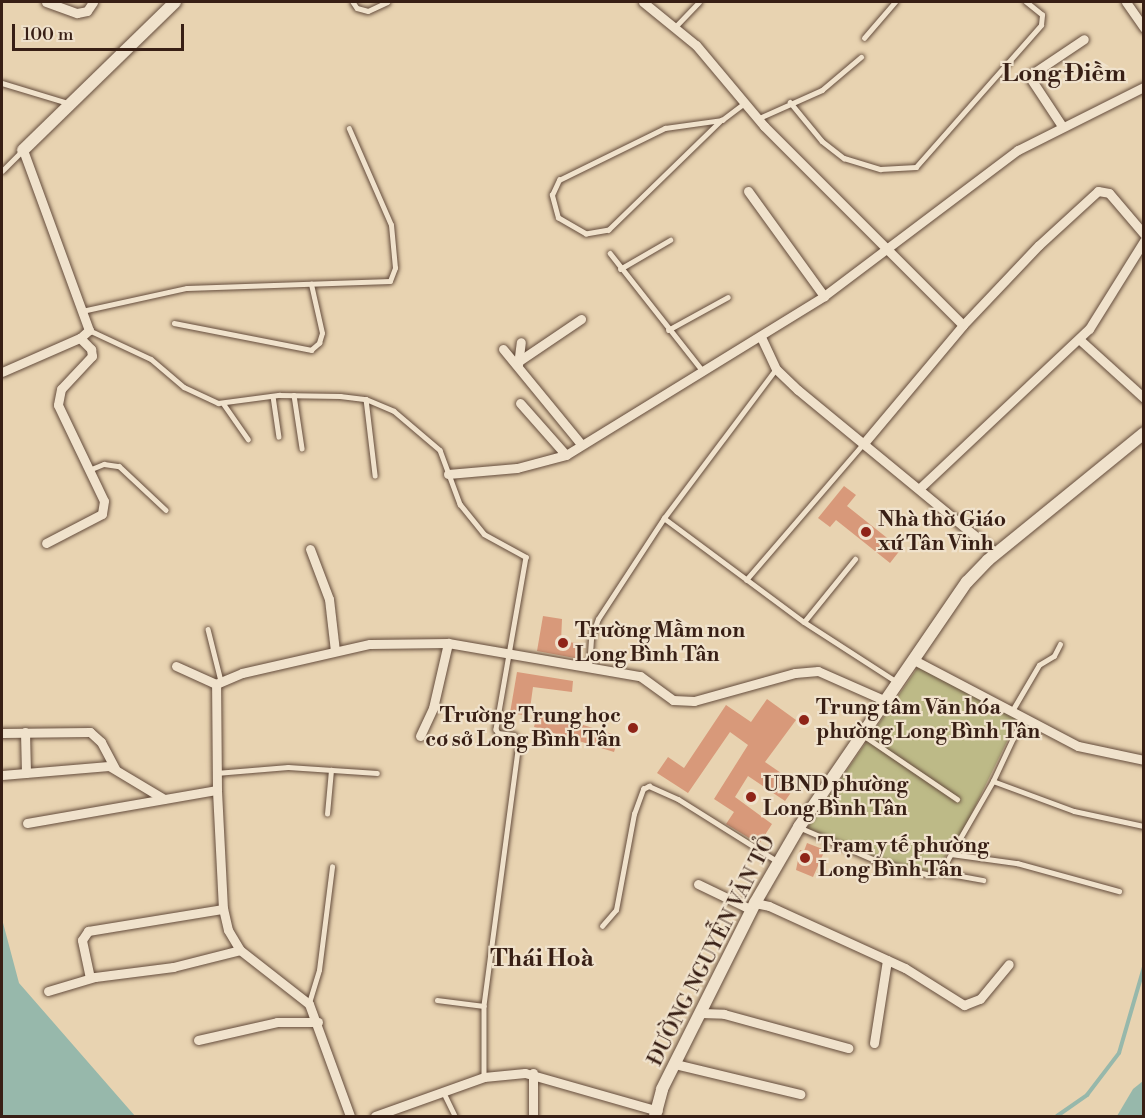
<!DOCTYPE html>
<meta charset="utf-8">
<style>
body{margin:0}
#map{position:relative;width:1145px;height:1118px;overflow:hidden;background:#e8d3b1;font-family:"Libre Bodoni",serif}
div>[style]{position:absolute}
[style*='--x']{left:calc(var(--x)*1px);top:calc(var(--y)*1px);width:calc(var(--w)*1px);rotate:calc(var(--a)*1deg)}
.green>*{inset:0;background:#bdba87}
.water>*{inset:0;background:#97b8ab}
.stream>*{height:4px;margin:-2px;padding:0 2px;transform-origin:2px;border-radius:2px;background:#97b8ab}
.building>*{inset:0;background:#d8997a}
.roads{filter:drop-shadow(0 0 2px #644c3c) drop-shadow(0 0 2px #644c3c)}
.service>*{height:4.5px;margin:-2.25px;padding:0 2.25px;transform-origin:2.25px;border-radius:2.25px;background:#f0e2cc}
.minor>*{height:9px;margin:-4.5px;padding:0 4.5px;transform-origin:4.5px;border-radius:4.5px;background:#f0e2cc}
.tertiary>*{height:12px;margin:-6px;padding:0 6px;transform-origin:6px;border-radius:6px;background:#f0e2cc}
.dots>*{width:16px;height:16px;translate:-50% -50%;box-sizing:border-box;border:3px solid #f0e2cc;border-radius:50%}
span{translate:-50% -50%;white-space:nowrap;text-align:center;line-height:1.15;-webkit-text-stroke:4.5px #f0e2cc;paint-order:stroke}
.poi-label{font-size:21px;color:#381f15;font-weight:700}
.left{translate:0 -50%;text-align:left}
.right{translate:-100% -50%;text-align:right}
.street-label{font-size:21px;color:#381f15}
.quarter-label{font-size:24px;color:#381f15;font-weight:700}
.frame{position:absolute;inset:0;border:3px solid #381f15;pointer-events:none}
.scale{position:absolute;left:12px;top:24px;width:172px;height:27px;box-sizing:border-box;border:3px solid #381f15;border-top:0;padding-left:8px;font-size:18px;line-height:21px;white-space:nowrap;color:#381f15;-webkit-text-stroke:4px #f0e2cc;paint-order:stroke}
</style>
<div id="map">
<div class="green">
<i style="clip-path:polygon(918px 667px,1018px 719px,966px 825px,937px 869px,930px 872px,883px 860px,807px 828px)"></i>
</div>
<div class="water">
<i style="clip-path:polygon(2px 919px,19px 983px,135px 1116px,2px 1116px)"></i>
<i style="clip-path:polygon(1143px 1081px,1143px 1116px,1117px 1116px,1133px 1089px)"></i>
</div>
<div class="stream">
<i style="--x:1057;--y:1116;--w:37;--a:-35"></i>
<i style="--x:1087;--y:1095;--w:53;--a:-52.7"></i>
<i style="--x:1119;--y:1053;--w:90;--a:-73.8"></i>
</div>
<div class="building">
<i style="clip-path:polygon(844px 486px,856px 495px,847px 506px,901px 549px,890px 563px,836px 520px,830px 527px,818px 518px)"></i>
<i style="clip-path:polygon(543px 616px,562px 619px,561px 642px,581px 643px,580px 659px,537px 651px)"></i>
<i style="clip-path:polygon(517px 672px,573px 681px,572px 692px,533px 687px,529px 716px,510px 713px)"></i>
<i style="clip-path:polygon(767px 699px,796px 720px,765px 762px,797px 784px,785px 801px,748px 776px,735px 797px,772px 824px,759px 844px,726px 824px,734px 812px,714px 799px,748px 745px,730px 732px,688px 793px,657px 773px,668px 757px,684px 768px,726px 705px,751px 722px)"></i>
<i style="clip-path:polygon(538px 711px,619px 736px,614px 752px,534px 727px)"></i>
<i style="clip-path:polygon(807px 843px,825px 850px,813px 877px,796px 870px,800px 850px,804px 851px)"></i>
</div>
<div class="roads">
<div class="service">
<i style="--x:353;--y:2;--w:7;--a:56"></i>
<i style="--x:357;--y:8;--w:11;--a:15"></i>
<i style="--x:368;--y:11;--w:21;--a:-25"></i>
<i style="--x:676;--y:26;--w:33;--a:-46"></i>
<i style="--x:864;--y:38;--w:48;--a:-49.3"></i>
<i style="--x:2;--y:83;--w:69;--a:16.9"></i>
<i style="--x:790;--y:102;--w:50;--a:50.6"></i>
<i style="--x:822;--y:141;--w:28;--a:38"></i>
<i style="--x:844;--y:158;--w:38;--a:17"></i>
<i style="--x:880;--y:169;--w:36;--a:-3"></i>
<i style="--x:916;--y:167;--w:189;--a:-48.6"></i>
<i style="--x:1041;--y:25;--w:10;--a:-84"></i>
<i style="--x:1042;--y:15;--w:21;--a:-141"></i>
<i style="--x:757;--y:119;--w:71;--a:-24"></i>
<i style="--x:822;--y:90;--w:51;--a:-40.2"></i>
<i style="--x:722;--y:120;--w:158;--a:135.8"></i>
<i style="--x:609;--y:230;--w:23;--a:170"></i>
<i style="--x:586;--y:234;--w:32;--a:-150"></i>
<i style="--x:558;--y:218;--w:24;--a:-105"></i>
<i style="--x:552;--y:195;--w:17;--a:-65"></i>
<i style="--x:559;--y:180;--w:118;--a:-26.1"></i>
<i style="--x:665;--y:128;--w:58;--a:-8"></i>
<i style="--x:722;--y:120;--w:26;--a:-37"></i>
<i style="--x:2;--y:171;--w:30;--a:-45"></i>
<i style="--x:610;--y:253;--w:149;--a:51.8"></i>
<i style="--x:620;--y:269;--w:58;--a:-30.1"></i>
<i style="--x:82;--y:311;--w:107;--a:-12.4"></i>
<i style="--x:187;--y:288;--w:203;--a:-2"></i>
<i style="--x:390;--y:281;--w:14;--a:-69"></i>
<i style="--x:395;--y:268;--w:43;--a:-95.3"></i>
<i style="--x:391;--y:225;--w:105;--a:-113.6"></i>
<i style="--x:174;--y:323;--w:140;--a:11.1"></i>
<i style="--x:311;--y:350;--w:11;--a:-41"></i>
<i style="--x:319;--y:343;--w:10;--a:-73"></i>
<i style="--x:322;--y:333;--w:50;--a:-102.7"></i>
<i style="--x:89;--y:330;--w:68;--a:25.1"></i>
<i style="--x:151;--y:359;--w:43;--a:40.3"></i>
<i style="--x:184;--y:387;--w:38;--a:25"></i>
<i style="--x:218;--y:403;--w:62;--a:-7.5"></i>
<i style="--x:279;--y:395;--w:61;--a:0.9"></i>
<i style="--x:340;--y:396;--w:26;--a:7"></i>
<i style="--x:366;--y:399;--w:30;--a:23"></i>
<i style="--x:394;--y:411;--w:60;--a:40.3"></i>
<i style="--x:440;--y:450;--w:58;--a:69.7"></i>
<i style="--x:460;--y:504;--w:38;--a:51"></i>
<i style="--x:484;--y:534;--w:48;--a:28.7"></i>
<i style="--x:526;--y:557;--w:175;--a:99.9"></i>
<i style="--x:496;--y:729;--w:4;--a:63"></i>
<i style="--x:498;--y:733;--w:16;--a:7"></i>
<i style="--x:514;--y:735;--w:9;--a:58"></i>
<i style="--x:519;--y:743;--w:265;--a:97.6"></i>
<i style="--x:484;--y:1006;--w:71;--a:90"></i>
<i style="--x:668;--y:330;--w:68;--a:-28.8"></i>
<i style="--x:294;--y:395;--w:54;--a:81.4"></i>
<i style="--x:273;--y:396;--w:41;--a:81.7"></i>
<i style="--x:366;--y:399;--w:77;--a:83.2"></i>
<i style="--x:223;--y:403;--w:44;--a:55.2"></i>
<i style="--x:89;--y:470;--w:16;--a:-22"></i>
<i style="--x:104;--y:464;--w:15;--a:8"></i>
<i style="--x:119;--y:466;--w:64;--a:43.1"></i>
<i style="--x:664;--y:518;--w:174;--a:36.6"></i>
<i style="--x:804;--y:622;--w:111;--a:32.8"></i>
<i style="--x:746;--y:580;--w:181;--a:-49.3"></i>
<i style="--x:804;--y:622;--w:81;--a:-51"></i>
<i style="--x:208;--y:629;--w:54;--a:76"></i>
<i style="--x:589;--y:668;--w:30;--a:-86"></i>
<i style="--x:591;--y:638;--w:20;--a:-70"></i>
<i style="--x:598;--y:619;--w:121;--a:-56.8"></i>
<i style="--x:664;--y:518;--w:186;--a:-53.1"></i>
<i style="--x:1012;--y:711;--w:53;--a:-59.6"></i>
<i style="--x:1039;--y:665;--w:17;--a:-31"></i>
<i style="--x:1054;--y:656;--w:13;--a:-63"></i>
<i style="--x:863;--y:735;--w:114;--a:34.2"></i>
<i style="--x:216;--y:773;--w:72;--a:-4.8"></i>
<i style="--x:288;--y:767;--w:89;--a:3.9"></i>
<i style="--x:993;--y:781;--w:71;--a:-64.9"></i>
<i style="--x:327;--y:814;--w:44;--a:-84.8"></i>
<i style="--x:801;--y:828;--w:88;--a:23.4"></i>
<i style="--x:882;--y:863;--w:49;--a:14"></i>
<i style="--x:930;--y:875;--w:9;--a:-18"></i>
<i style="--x:939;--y:872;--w:14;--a:-54"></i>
<i style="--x:947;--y:861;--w:92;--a:-60.1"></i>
<i style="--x:993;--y:781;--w:86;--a:20.3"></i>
<i style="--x:1074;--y:811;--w:72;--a:12.1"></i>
<i style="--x:951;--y:854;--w:67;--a:7.8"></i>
<i style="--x:1017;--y:863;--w:106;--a:15.4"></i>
<i style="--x:939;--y:872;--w:45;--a:10.3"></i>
<i style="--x:602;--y:926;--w:21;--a:-49"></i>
<i style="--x:616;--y:910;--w:98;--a:-79.4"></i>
<i style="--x:634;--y:814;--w:27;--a:-70"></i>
<i style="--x:643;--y:789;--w:7;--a:-27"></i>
<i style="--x:649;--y:786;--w:32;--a:24"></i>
<i style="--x:678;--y:799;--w:117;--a:32.1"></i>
<i style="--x:437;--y:1000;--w:47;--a:7.3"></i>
<i style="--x:309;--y:1003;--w:34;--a:-73"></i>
<i style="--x:319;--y:970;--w:104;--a:-82.8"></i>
<i style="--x:443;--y:1091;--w:28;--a:64"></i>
</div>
<div class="minor">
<i style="--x:46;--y:2;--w:33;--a:20"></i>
<i style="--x:77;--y:13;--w:10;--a:-11"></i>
<i style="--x:87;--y:11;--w:11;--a:-56"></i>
<i style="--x:643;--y:2;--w:68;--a:39.1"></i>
<i style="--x:696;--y:45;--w:106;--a:50"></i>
<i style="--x:764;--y:126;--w:281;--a:45"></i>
<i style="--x:1126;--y:2;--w:32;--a:55"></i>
<i style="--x:1062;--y:126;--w:60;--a:-123.4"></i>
<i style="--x:1029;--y:76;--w:66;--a:-33.9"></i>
<i style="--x:23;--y:150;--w:192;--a:69.9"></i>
<i style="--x:89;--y:330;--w:12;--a:138"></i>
<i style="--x:80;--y:338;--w:16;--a:45"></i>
<i style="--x:91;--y:349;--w:7;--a:82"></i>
<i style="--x:92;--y:356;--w:45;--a:133.2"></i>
<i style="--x:61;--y:389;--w:16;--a:101"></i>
<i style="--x:58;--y:405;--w:106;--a:64.4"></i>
<i style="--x:104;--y:501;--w:13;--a:99"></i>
<i style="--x:102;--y:514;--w:63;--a:152.6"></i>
<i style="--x:748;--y:191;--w:130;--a:54.1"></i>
<i style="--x:761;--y:337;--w:35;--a:65"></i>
<i style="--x:776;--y:369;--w:30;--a:44"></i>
<i style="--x:798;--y:390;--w:256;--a:39.5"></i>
<i style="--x:1079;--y:339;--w:88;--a:42.2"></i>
<i style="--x:503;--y:349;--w:123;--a:50.6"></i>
<i style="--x:519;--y:361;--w:75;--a:-34.1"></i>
<i style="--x:518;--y:365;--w:23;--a:-83"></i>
<i style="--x:2;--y:372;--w:85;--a:-23.6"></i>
<i style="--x:520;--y:403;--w:69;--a:48.5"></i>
<i style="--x:864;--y:443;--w:154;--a:-50"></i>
<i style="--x:963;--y:325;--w:110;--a:-46.5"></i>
<i style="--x:1039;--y:245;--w:80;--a:-42.5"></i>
<i style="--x:1098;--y:191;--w:11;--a:10"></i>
<i style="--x:1109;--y:193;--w:54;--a:49.5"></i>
<i style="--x:448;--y:474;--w:69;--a:-5"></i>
<i style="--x:517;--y:468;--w:51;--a:-14.9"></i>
<i style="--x:566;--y:455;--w:303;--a:-31.6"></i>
<i style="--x:824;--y:296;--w:243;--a:-37"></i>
<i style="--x:1018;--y:150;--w:141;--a:-26.6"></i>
<i style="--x:920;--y:488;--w:232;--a:-43.3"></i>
<i style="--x:1089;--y:329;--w:104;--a:-58"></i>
<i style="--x:310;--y:549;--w:53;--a:69.2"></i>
<i style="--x:329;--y:599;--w:52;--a:83.4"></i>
<i style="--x:914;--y:660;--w:185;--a:27.7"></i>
<i style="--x:1078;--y:746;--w:67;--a:12"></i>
<i style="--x:176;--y:666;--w:44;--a:24.2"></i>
<i style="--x:25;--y:732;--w:41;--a:88.6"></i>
<i style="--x:2;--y:733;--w:88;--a:-0.7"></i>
<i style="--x:90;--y:732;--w:15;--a:42"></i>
<i style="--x:101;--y:742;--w:30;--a:62"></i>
<i style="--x:420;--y:736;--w:31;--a:-65"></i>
<i style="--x:433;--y:708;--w:67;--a:-77"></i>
<i style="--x:2;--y:775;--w:107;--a:-4.8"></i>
<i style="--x:109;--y:766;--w:64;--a:31"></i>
<i style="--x:27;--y:823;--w:193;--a:-9.9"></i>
<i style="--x:698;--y:884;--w:60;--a:25.7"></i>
<i style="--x:755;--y:903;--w:14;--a:12"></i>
<i style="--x:769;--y:906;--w:149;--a:24.5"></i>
<i style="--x:905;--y:968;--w:70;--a:32.1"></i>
<i style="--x:964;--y:1005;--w:17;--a:-21"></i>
<i style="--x:980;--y:999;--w:45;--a:-50.4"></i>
<i style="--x:90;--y:978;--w:39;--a:-102"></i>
<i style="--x:82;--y:940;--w:11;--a:-56"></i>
<i style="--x:88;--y:931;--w:137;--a:-9.3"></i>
<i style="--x:48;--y:991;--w:49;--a:-16.6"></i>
<i style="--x:95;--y:977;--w:79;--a:-7.3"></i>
<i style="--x:173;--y:967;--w:69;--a:-14.2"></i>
<i style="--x:701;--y:1013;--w:23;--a:2"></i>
<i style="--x:724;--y:1014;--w:129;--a:15.3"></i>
<i style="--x:198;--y:1040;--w:81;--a:-12.8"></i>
<i style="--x:277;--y:1022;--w:41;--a:0"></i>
<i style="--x:874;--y:1043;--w:84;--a:-81.1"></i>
<i style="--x:675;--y:1064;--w:129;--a:13.5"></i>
<i style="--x:533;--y:1073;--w:43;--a:90"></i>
<i style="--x:350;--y:1116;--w:119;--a:-110.1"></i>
<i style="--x:309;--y:1004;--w:88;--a:-142"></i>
<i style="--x:240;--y:950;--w:23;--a:-121"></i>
<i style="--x:228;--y:930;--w:22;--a:-103"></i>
<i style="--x:223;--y:909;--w:119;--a:-92.9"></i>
<i style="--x:217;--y:790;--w:106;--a:-90.5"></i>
<i style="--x:216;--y:684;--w:28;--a:-23"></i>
<i style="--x:242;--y:673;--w:131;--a:-12.8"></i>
<i style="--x:370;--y:644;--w:78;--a:-0.7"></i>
<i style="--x:448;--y:643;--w:195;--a:9.8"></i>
<i style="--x:640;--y:676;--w:41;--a:36"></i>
<i style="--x:673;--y:700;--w:21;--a:3"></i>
<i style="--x:694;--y:701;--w:105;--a:-15.5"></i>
<i style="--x:795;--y:673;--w:23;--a:-5"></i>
<i style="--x:818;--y:671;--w:74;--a:23.8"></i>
<i style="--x:375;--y:1116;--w:116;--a:-19.7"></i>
<i style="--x:484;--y:1077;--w:41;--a:-5.6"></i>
<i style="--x:525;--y:1073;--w:138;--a:15.9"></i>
</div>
<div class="tertiary">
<i style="--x:23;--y:150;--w:212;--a:-44.2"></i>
<i style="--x:655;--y:1116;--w:28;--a:-75"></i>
<i style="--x:662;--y:1089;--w:208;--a:-63.4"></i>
<i style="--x:755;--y:903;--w:88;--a:-59.9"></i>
<i style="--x:799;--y:827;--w:297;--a:-55.6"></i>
<i style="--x:967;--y:582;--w:30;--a:-46"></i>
<i style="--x:988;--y:560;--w:201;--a:-39.1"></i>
</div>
</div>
<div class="dots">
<i style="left:866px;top:532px;background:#8f2418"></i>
<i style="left:563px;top:643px;background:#8f2418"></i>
<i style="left:804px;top:720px;background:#8f2418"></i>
<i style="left:633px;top:728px;background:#8f2418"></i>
<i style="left:751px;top:797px;background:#8f2418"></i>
<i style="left:805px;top:858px;background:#8f2418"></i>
</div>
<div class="poi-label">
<span class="left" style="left:878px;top:532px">Nhà thờ Giáo<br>xứ Tân Vinh</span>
<span class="left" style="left:575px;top:643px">Trường Mầm non<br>Long Bình Tân</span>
<span class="left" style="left:816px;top:720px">Trung tâm Văn hóa<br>phường Long Bình Tân</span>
<span class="right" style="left:621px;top:728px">Trường Trung học<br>cơ sở Long Bình Tân</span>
<span class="left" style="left:763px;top:797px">UBND phường<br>Long Bình Tân</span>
<span class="left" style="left:818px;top:858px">Trạm y tế phường<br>Long Bình Tân</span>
</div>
<div class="street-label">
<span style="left:712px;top:951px;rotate:-63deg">ĐƯỜNG NGUYỄN VĂN TỎ</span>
</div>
<div class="quarter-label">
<span style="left:1064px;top:75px">Long Điềm</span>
<span style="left:542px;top:960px">Thái Hoà</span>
</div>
<div class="frame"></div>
<div class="scale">100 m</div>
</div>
